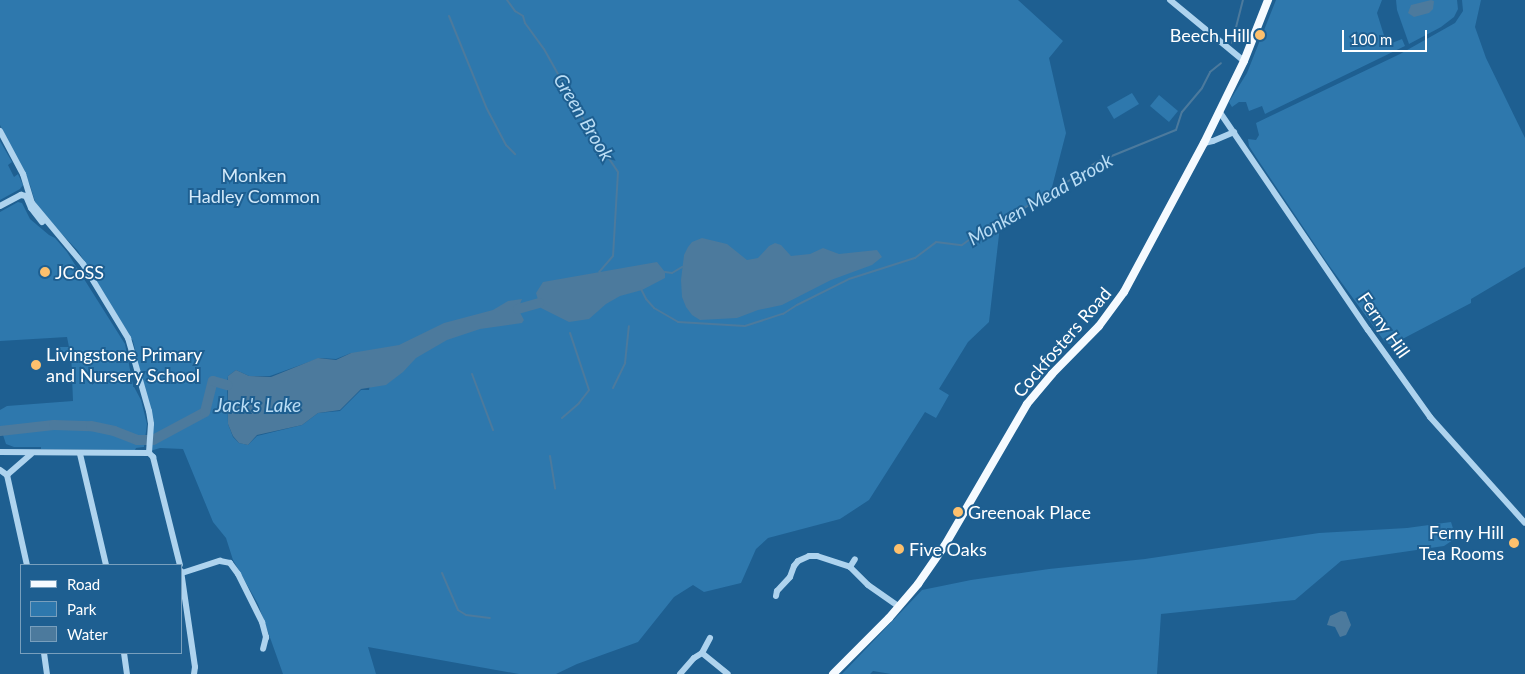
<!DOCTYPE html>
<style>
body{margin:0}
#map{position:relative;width:1525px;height:674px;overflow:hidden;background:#1e5f91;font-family:Lato,sans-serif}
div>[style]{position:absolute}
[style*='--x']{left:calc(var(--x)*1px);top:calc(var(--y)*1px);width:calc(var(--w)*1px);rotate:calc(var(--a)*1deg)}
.green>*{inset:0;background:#2e78ad}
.water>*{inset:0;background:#4c7a9d}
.stream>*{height:2px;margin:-1px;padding:0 1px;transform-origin:1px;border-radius:1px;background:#4c7a9d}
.river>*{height:10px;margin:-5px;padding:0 5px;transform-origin:5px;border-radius:5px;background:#4c7a9d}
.minor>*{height:6px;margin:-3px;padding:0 3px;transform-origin:3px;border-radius:3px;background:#aed3ee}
.major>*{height:8px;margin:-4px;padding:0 4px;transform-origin:4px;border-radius:4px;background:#f5faff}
.dots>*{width:14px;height:14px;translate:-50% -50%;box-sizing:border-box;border:2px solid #1e5f91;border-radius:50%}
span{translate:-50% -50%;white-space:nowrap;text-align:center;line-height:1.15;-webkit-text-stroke:4px #1e5f91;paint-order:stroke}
.poi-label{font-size:18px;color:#fff}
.right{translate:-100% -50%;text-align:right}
.left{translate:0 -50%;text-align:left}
.park-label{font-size:18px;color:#d4eafa}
.street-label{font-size:18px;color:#fff}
.water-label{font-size:19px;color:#baddf5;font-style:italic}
.legend{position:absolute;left:20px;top:564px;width:162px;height:90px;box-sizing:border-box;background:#1e5f91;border:1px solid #789fbd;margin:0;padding:6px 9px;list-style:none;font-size:15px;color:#fff}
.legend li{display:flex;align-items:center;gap:10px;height:25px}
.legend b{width:25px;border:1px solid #789fbd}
.scale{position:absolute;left:1342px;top:30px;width:85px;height:22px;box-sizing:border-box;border:2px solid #fff;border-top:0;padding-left:6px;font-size:15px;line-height:18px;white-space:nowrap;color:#fff;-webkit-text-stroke:4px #1e5f91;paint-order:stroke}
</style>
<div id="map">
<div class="green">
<i style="clip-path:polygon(evenodd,0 0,1018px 0,1063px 41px,1049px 58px,1066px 133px,1051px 191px,1000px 226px,989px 322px,968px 342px,939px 389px,949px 395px,936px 418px,925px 412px,869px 500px,840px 519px,768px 538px,756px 549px,741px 583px,704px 592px,693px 585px,674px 597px,638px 642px,577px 664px,556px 674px,519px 674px,368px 647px,376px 674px,283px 674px,258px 604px,233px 560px,226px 538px,213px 522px,183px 449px,160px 448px,150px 451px,151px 442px,143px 383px,133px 341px,78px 251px,37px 208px,30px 185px,0 125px,0 0,351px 353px,371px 377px,369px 390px,361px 390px,340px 411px,318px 413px,302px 425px,257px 436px,248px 445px,239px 443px,233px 437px,228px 424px,227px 384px,228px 376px,236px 370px,249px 376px,270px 376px,320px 358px,336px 359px,351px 353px)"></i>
<i style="clip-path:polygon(1276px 0,1382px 0,1377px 13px,1387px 45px,1402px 39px,1405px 46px,1265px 114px,1262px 106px,1249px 111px,1246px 102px,1239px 102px,1232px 107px,1229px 102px,1247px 73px)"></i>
<i style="clip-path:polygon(1396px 0,1457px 0,1458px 9px,1454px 17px,1441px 27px,1409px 44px,1397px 10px)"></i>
<i style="clip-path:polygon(1462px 0,1481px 0,1475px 27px,1486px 58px,1525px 138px,1525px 267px,1471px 299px,1471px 303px,1391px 345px,1385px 342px,1328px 264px,1256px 157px,1249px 146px,1248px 139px,1256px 140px,1259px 135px,1256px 123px,1400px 54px,1455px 23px,1463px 11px)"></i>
<i style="clip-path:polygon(1132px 93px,1139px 104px,1114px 119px,1107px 107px)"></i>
<i style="clip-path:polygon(1159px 95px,1178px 111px,1169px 122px,1150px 106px)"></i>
<i style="clip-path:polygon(0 141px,12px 162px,8px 165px,14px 177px,18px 174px,23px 185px,20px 189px,0 200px)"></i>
<i style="clip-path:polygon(18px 202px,22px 203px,30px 219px,49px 235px,55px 238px,67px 252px,125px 344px,133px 385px,141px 400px,147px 424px,144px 447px,136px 448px,135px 450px,41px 449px,41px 447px,14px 447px,6px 444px,0 426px,0 410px,7px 406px,73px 401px,71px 352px,58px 352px,57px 347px,69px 347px,67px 337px,0 341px,0 212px)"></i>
<i style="clip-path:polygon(1451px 522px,1456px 538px,1444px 546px,1341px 561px,1295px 600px,1161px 614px,1157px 674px,891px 674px,873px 671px,870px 674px,842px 674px,922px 590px,971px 580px,1049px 569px,1145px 559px,1319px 533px,1407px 528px)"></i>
</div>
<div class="water">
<i style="clip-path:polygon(1431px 0,1434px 1px,1433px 9px,1429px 13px,1414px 17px,1408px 13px,1411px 5px)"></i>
<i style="clip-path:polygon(702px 238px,727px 244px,747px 260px,758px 258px,769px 246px,775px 243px,781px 245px,791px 256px,810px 254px,823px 248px,839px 254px,877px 250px,882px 257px,872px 265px,831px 280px,782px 305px,758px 310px,737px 318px,700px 320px,692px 315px,686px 307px,682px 297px,681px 280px,684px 255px,688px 247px,692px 242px)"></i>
<i style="clip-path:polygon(657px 262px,665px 272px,665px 278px,642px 290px,620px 296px,606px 304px,589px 319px,569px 322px,541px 308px,539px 303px,536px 293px,543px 282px)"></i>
<i style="clip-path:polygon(522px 299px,518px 309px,524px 320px,522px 323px,480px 329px,447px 340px,416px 358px,403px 372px,386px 385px,361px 389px,340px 410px,318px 413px,302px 425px,257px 435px,248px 445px,239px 443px,233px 436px,228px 424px,228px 376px,236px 370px,249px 376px,271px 377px,318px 358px,336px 360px,351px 353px,399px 345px,444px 323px,493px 310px,508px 301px)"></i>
<i style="clip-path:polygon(1341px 611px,1346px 612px,1351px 625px,1346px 635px,1340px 637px,1335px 627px,1327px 625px,1330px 616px)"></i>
</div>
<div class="stream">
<i style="--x:507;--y:0;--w:14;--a:54"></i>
<i style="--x:515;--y:11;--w:9;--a:32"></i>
<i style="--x:523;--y:16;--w:7;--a:74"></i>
<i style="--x:525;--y:23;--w:32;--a:54"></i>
<i style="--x:544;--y:49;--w:88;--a:60.8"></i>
<i style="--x:587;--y:126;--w:55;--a:56"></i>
<i style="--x:618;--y:172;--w:84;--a:93.4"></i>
<i style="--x:613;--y:256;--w:21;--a:131"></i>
<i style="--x:449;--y:16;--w:100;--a:67.8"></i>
<i style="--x:487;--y:109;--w:41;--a:62.2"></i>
<i style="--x:506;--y:145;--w:13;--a:45"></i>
<i style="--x:1232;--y:43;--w:44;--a:-75.7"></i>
<i style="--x:665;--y:272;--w:7;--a:8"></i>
<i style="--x:672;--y:273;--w:12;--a:-31"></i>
<i style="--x:641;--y:289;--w:11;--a:63"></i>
<i style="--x:646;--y:299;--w:12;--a:48"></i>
<i style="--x:654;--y:308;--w:28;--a:30"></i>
<i style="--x:678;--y:322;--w:67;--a:3.4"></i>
<i style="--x:745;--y:326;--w:40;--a:-18"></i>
<i style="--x:783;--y:314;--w:17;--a:-33"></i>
<i style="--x:797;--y:305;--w:58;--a:-26.6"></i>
<i style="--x:849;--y:279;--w:69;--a:-17.7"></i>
<i style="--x:915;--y:258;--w:26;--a:-37"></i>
<i style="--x:936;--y:242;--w:26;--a:7"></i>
<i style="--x:962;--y:245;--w:31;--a:-36"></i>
<i style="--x:987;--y:227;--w:63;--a:-27.4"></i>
<i style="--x:1043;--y:198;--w:65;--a:-33.7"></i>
<i style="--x:1097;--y:162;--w:85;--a:-22.1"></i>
<i style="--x:1176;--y:130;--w:19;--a:-72"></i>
<i style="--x:1182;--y:112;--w:31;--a:-50"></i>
<i style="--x:1202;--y:88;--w:18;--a:-63"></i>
<i style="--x:1210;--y:72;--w:14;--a:-39"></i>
<i style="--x:472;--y:374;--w:60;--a:69.4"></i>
<i style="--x:613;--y:388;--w:28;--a:-64"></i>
<i style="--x:625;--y:363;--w:37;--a:-84"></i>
<i style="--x:562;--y:418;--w:23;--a:-41"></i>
<i style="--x:579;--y:403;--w:16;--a:-52"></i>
<i style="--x:589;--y:390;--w:60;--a:-108.4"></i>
<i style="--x:550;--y:456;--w:33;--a:81"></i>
<i style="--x:442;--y:573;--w:40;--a:66.6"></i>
<i style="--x:458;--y:610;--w:9;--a:32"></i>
<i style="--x:466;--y:615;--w:24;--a:7"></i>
</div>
<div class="river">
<i style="--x:518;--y:309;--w:22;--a:-16"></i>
<i style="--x:0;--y:431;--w:54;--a:-6.3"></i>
<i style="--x:54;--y:425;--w:37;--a:2"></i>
<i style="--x:91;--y:426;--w:24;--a:12"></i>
<i style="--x:114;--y:431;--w:25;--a:21"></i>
<i style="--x:137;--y:440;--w:16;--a:0"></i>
<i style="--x:153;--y:440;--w:59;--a:-28.3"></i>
<i style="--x:205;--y:412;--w:32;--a:-76"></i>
<i style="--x:213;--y:381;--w:15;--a:16"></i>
</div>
<div class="minor">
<i style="--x:1170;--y:0;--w:96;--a:39.5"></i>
<i style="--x:1219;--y:111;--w:265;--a:55.8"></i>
<i style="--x:1368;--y:330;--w:107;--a:54.5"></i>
<i style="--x:1430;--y:417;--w:142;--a:48.1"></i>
<i style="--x:0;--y:131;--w:49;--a:61.9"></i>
<i style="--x:23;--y:174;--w:30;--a:73"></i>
<i style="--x:32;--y:203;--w:80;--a:50.1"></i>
<i style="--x:83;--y:264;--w:87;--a:58.7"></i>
<i style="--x:128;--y:338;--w:76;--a:74"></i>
<i style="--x:149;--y:411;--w:13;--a:81"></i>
<i style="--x:151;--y:424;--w:29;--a:94"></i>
<i style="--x:1204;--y:143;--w:9;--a:-13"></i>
<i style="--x:1213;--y:141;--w:23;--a:-23"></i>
<i style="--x:0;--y:206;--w:24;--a:-28"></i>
<i style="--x:21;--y:195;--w:5;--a:11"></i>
<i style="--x:26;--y:196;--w:13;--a:67"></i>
<i style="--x:31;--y:208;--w:18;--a:52"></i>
<i style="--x:0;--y:452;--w:149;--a:0.4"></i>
<i style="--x:149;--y:453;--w:6;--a:45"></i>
<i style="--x:153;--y:457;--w:111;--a:76"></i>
<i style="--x:80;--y:454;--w:114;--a:76.8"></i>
<i style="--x:0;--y:470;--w:9;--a:36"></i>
<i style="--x:7;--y:475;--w:92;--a:77.5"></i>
<i style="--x:7;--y:475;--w:32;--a:-41"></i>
<i style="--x:850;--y:567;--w:9;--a:-58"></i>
<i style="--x:181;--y:571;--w:97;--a:81.7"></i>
<i style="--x:195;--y:667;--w:7;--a:98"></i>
<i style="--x:182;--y:573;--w:40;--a:-18"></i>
<i style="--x:220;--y:561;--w:10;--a:11"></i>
<i style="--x:230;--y:563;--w:14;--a:54"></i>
<i style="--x:238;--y:574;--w:54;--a:63.4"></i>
<i style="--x:262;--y:622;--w:16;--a:75"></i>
<i style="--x:266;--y:637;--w:12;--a:104"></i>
<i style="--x:776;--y:596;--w:5;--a:-79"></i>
<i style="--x:777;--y:591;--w:19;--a:-47"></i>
<i style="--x:790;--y:577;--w:12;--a:-70"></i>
<i style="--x:794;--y:566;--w:6;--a:-51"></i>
<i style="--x:798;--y:561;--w:12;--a:-24"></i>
<i style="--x:809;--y:556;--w:8;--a:0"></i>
<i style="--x:817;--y:556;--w:35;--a:18"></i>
<i style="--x:850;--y:567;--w:25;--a:45"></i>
<i style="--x:868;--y:585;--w:38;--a:35"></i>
<i style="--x:44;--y:653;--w:21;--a:82"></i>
<i style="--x:124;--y:653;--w:21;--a:82"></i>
<i style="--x:702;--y:653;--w:33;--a:39"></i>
<i style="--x:680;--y:674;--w:21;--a:-49"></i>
<i style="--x:694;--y:658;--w:9;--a:-32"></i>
<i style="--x:702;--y:653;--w:17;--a:-62"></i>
</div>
<div class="major">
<i style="--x:833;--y:674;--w:79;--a:-45"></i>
<i style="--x:889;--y:618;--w:45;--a:-49.5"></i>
<i style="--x:918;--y:584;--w:47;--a:-55.3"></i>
<i style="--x:945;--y:545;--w:163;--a:-59.8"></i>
<i style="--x:1027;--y:404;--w:39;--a:-50"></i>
<i style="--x:1052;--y:374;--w:67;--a:-45.6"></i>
<i style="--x:1099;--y:326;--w:42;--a:-53.7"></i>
<i style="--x:1124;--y:292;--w:169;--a:-61.8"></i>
<i style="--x:1204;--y:143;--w:91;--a:-64"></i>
<i style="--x:1244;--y:61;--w:66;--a:-68.5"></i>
</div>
<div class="dots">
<i style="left:1260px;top:35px;background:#fdc06d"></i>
<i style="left:45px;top:272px;background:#fdc06d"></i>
<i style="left:36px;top:365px;background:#fdc06d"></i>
<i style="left:958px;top:512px;background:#fdc06d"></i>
<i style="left:1514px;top:543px;background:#fdc06d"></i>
<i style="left:899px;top:549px;background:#fdc06d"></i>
</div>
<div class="poi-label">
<span class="right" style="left:1250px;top:35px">Beech Hill</span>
<span class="left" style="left:55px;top:272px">JCoSS</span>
<span class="left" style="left:46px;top:365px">Livingstone Primary<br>and Nursery School</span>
<span class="left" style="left:968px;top:512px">Greenoak Place</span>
<span class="right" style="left:1504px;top:543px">Ferny Hill<br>Tea Rooms</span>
<span class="left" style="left:909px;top:549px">Five Oaks</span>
</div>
<div class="park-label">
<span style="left:254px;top:186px">Monken<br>Hadley Common</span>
</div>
<div class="street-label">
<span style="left:1384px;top:325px;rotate:55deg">Ferny Hill</span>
<span style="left:1062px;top:342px;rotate:-49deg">Cockfosters Road</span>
</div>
<div class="water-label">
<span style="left:584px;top:117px;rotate:59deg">Green Brook</span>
<span style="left:1040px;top:199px;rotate:-30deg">Monken Mead Brook</span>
<span style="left:258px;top:405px">Jack's Lake</span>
</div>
<ul class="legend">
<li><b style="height:6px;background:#f5faff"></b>Road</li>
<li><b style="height:14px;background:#2e78ad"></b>Park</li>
<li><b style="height:14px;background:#4c7a9d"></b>Water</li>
</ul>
<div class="scale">100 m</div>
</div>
